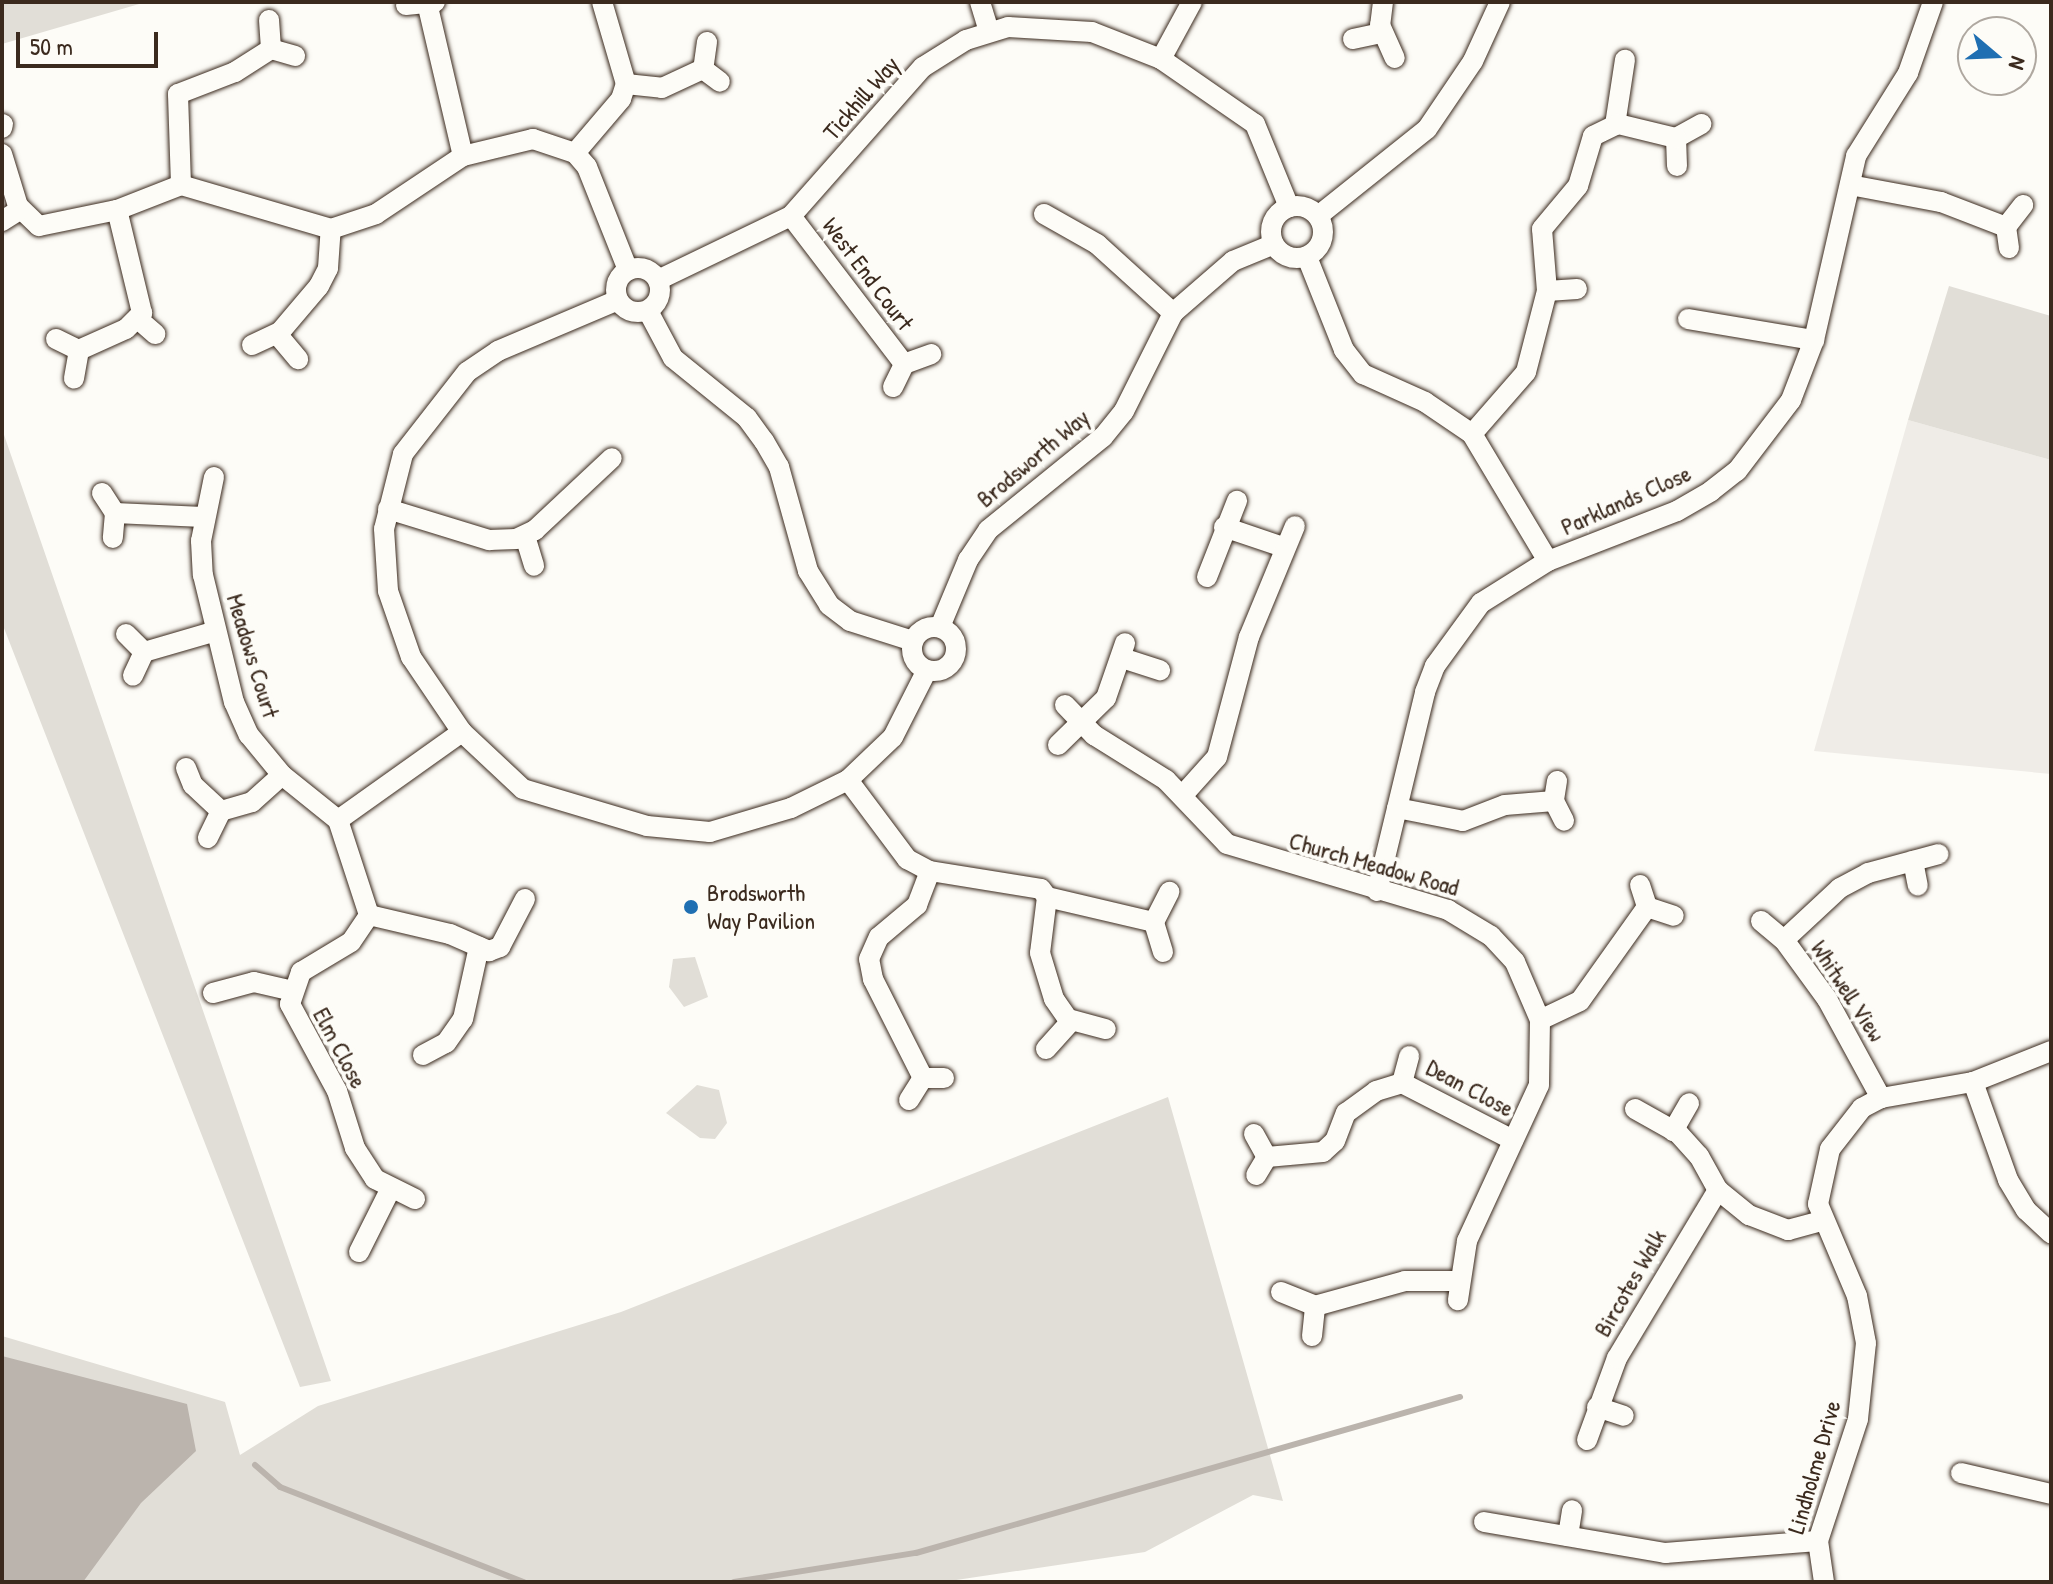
<!DOCTYPE html>
<style>
body{margin:0}
#map{position:relative;width:2053px;height:1584px;overflow:hidden;background:#fdfcf7;font-family:"Patrick Hand",sans-serif}
div>[style]{position:absolute}
[style*='--x']{left:calc(var(--x)*1px);top:calc(var(--y)*1px);width:calc(var(--w)*1px);rotate:calc(var(--a)*1deg)}
.built>*{inset:0;background:#efece7}
.green>*{inset:0;background:#e1ded7}
.water>*{inset:0;background:#bbb4ad}
.stream>*{height:6px;margin:-3px;padding:0 3px;transform-origin:3px;border-radius:3px;background:#bbb4ad}
.roads{filter:drop-shadow(0 0 2px #3b2a1e) drop-shadow(0 0 2px #3b2a1e)}
.minor>*{height:20px;margin:-10px;padding:0 10px;transform-origin:10px;border-radius:10px;background:#fdfcf7}
.minor>.ring{margin:-10px;padding:0;box-sizing:content-box;background:none;border:20px solid #fdfcf7;border-radius:50%}
.dots>*{width:22px;height:22px;translate:-50% -50%;box-sizing:border-box;border:4px solid #fdfcf7;border-radius:50%}
span{translate:-50% -50%;white-space:nowrap;text-align:center;line-height:1.15;-webkit-text-stroke:8px #fdfcf7;paint-order:stroke}
.street-label{font-size:24px;color:#3b2a1e}
.poi-label{font-size:24px;color:#3b2a1e}
.left{translate:0 -50%;text-align:left}
.frame{position:absolute;inset:0;border:4px solid #3b2a1e;pointer-events:none}
.north{position:absolute;left:1957px;top:16px;width:80px;height:80px;box-sizing:border-box;background:#fdfcf7;border:2px solid #afa8a0;border-radius:50%;rotate:109deg;font-size:22px;font-weight:700;line-height:32px;text-align:center;color:#3b2a1e}
.north::after{content:'';display:block;margin:auto;width:28px;height:36px;background:#1f6fb2;clip-path:polygon(50% 0,100% 100%,50% 72%,0 100%)}
.scale{position:absolute;left:16px;top:32px;width:142px;height:36px;box-sizing:border-box;border:4px solid #3b2a1e;border-top:0;padding-left:10px;font-size:24px;line-height:28px;white-space:nowrap;color:#3b2a1e;-webkit-text-stroke:6px #fdfcf7;paint-order:stroke}
</style>
<div id="map">
<div class="built">
<i style="clip-path:polygon(1908px 420px,2051px 460px,2051px 774px,1814px 751px)"></i>
</div>
<div class="green">
<i style="clip-path:polygon(2px 2px,146px 2px,2px 44px)"></i>
<i style="clip-path:polygon(1949px 286px,2051px 316px,2051px 460px,1908px 420px)"></i>
<i style="clip-path:polygon(2px 429px,88px 678px,331px 1381px,300px 1387px,2px 623px)"></i>
<i style="clip-path:polygon(695px 957px,708px 997px,684px 1007px,669px 987px,673px 959px)"></i>
<i style="clip-path:polygon(697px 1085px,719px 1090px,727px 1123px,715px 1139px,700px 1138px,666px 1113px)"></i>
<i style="clip-path:polygon(1168px 1097px,1283px 1501px,1253px 1495px,1145px 1552px,943px 1582px,2px 1582px,2px 1336px,225px 1402px,240px 1455px,318px 1406px,621px 1312px)"></i>
</div>
<div class="water">
<i style="clip-path:polygon(2px 1356px,187px 1404px,196px 1451px,141px 1503px,83px 1582px,2px 1582px)"></i>
</div>
<div class="stream">
<i style="--x:255;--y:1465;--w:33;--a:41"></i>
<i style="--x:280;--y:1487;--w:262;--a:21.3"></i>
<i style="--x:734;--y:1582;--w:184;--a:-9.1"></i>
<i style="--x:916;--y:1553;--w:566;--a:-16"></i>
</div>
<div class="roads">
<div class="minor">
<i style="--x:980;--y:2;--w:30;--a:73"></i>
<i style="--x:1383;--y:2;--w:23;--a:97"></i>
<i style="--x:1380;--y:25;--w:36;--a:66"></i>
<i style="--x:406;--y:5;--w:29;--a:-6"></i>
<i style="--x:428;--y:7;--w:153;--a:76.8"></i>
<i style="--x:269;--y:20;--w:29;--a:86"></i>
<i style="--x:271;--y:49;--w:25;--a:16"></i>
<i style="--x:1353;--y:39;--w:30;--a:-12"></i>
<i style="--x:707;--y:42;--w:27;--a:98"></i>
<i style="--x:703;--y:69;--w:21;--a:37"></i>
<i style="--x:1161;--y:59;--w:65;--a:-61.5"></i>
<i style="--x:626;--y:84;--w:36;--a:6"></i>
<i style="--x:662;--y:88;--w:45;--a:-24.9"></i>
<i style="--x:1615;--y:125;--w:66;--a:-81.3"></i>
<i style="--x:2;--y:128;--w:4;--a:-76"></i>
<i style="--x:575;--y:153;--w:71;--a:-49.6"></i>
<i style="--x:621;--y:99;--w:16;--a:-72"></i>
<i style="--x:626;--y:84;--w:85;--a:-106.3"></i>
<i style="--x:2;--y:154;--w:54;--a:72.9"></i>
<i style="--x:18;--y:206;--w:29;--a:44"></i>
<i style="--x:39;--y:226;--w:80;--a:-11.6"></i>
<i style="--x:117;--y:210;--w:69;--a:-21.3"></i>
<i style="--x:181;--y:185;--w:156;--a:16.3"></i>
<i style="--x:331;--y:229;--w:47;--a:-18.4"></i>
<i style="--x:376;--y:214;--w:105;--a:-33.7"></i>
<i style="--x:463;--y:156;--w:72;--a:-13.7"></i>
<i style="--x:533;--y:139;--w:44;--a:18.4"></i>
<i style="--x:575;--y:153;--w:18;--a:49"></i>
<i style="--x:587;--y:167;--w:111;--a:68.3"></i>
<i style="--x:1677;--y:166;--w:28;--a:-92"></i>
<i style="--x:1676;--y:138;--w:29;--a:-29"></i>
<i style="--x:181;--y:185;--w:91;--a:-91.9"></i>
<i style="--x:178;--y:94;--w:61;--a:-21.1"></i>
<i style="--x:235;--y:72;--w:43;--a:-32.6"></i>
<i style="--x:1850;--y:185;--w:93;--a:10.6"></i>
<i style="--x:1941;--y:202;--w:70;--a:21"></i>
<i class="ring" style="left:1271px;top:206px;width:32px;height:32px"></i>
<i style="--x:1044;--y:214;--w:61;--a:29.5"></i>
<i style="--x:1097;--y:244;--w:103;--a:42.2"></i>
<i style="--x:791;--y:216;--w:186;--a:52.6"></i>
<i style="--x:1318;--y:216;--w:139;--a:-38.6"></i>
<i style="--x:1427;--y:129;--w:82;--a:-55.9"></i>
<i style="--x:1473;--y:61;--w:65;--a:-65.4"></i>
<i style="--x:2;--y:221;--w:22;--a:-32"></i>
<i style="--x:2009;--y:248;--w:21;--a:-98"></i>
<i style="--x:2006;--y:227;--w:28;--a:-52"></i>
<i style="--x:1307;--y:257;--w:100;--a:68.3"></i>
<i style="--x:1344;--y:350;--w:31;--a:52"></i>
<i style="--x:1363;--y:374;--w:68;--a:24.3"></i>
<i style="--x:1425;--y:402;--w:57;--a:34.2"></i>
<i style="--x:1472;--y:434;--w:148;--a:59.1"></i>
<i class="ring" style="left:616px;top:268px;width:24px;height:24px"></i>
<i style="--x:658;--y:280;--w:148;--a:-25.7"></i>
<i style="--x:791;--y:216;--w:199;--a:-48.5"></i>
<i style="--x:923;--y:67;--w:51;--a:-32.1"></i>
<i style="--x:966;--y:40;--w:44;--a:-17.2"></i>
<i style="--x:1008;--y:27;--w:84;--a:3.4"></i>
<i style="--x:1092;--y:32;--w:74;--a:21.4"></i>
<i style="--x:1161;--y:59;--w:114;--a:34.7"></i>
<i style="--x:1255;--y:124;--w:90;--a:67.7"></i>
<i style="--x:1547;--y:291;--w:30;--a:-4"></i>
<i style="--x:618;--y:300;--w:130;--a:157"></i>
<i style="--x:498;--y:351;--w:37;--a:146"></i>
<i style="--x:467;--y:372;--w:104;--a:128"></i>
<i style="--x:403;--y:454;--w:77;--a:104.2"></i>
<i style="--x:384;--y:529;--w:62;--a:86.3"></i>
<i style="--x:388;--y:591;--w:70;--a:70.8"></i>
<i style="--x:411;--y:657;--w:91;--a:55.8"></i>
<i style="--x:462;--y:732;--w:83;--a:43.1"></i>
<i style="--x:523;--y:789;--w:129;--a:16.6"></i>
<i style="--x:647;--y:826;--w:63;--a:5.4"></i>
<i style="--x:710;--y:832;--w:84;--a:-16.5"></i>
<i style="--x:791;--y:808;--w:64;--a:-26.2"></i>
<i style="--x:848;--y:780;--w:62;--a:-43.7"></i>
<i style="--x:893;--y:737;--w:75;--a:-63.1"></i>
<i style="--x:648;--y:311;--w:53;--a:62"></i>
<i style="--x:673;--y:358;--w:95;--a:39"></i>
<i style="--x:747;--y:418;--w:29;--a:54"></i>
<i style="--x:764;--y:441;--w:30;--a:60"></i>
<i style="--x:779;--y:467;--w:108;--a:74.4"></i>
<i style="--x:808;--y:571;--w:40;--a:58"></i>
<i style="--x:829;--y:605;--w:26;--a:37"></i>
<i style="--x:850;--y:621;--w:66;--a:17.6"></i>
<i style="--x:138;--y:319;--w:23;--a:41"></i>
<i style="--x:1688;--y:319;--w:128;--a:9.5"></i>
<i style="--x:277;--y:334;--w:33;--a:50"></i>
<i style="--x:56;--y:339;--w:25;--a:26"></i>
<i style="--x:79;--y:350;--w:29;--a:100"></i>
<i style="--x:252;--y:345;--w:31;--a:-25"></i>
<i style="--x:280;--y:332;--w:60;--a:-49.7"></i>
<i style="--x:319;--y:286;--w:20;--a:-63"></i>
<i style="--x:328;--y:268;--w:39;--a:-86"></i>
<i style="--x:79;--y:350;--w:51;--a:-24.1"></i>
<i style="--x:126;--y:329;--w:23;--a:-45"></i>
<i style="--x:142;--y:313;--w:106;--a:-103.6"></i>
<i style="--x:893;--y:387;--w:25;--a:-64"></i>
<i style="--x:904;--y:364;--w:29;--a:-20"></i>
<i style="--x:1472;--y:434;--w:82;--a:-48.9"></i>
<i style="--x:1526;--y:372;--w:84;--a:-75.5"></i>
<i style="--x:1547;--y:291;--w:62;--a:-94.6"></i>
<i style="--x:1542;--y:229;--w:56;--a:-50.1"></i>
<i style="--x:1578;--y:186;--w:52;--a:-73.3"></i>
<i style="--x:1593;--y:136;--w:28;--a:-26"></i>
<i style="--x:1618;--y:124;--w:60;--a:13.6"></i>
<i style="--x:214;--y:477;--w:65;--a:101.5"></i>
<i style="--x:201;--y:541;--w:34;--a:87"></i>
<i style="--x:203;--y:575;--w:131;--a:76.3"></i>
<i style="--x:234;--y:702;--w:36;--a:66"></i>
<i style="--x:249;--y:735;--w:52;--a:50.5"></i>
<i style="--x:282;--y:775;--w:72;--a:38.8"></i>
<i style="--x:102;--y:493;--w:24;--a:57"></i>
<i style="--x:115;--y:513;--w:25;--a:95"></i>
<i style="--x:388;--y:509;--w:106;--a:17.1"></i>
<i style="--x:489;--y:540;--w:27;--a:-2"></i>
<i style="--x:516;--y:539;--w:21;--a:-25"></i>
<i style="--x:535;--y:530;--w:105;--a:-43.1"></i>
<i style="--x:115;--y:513;--w:88;--a:2.6"></i>
<i style="--x:1224;--y:527;--w:62;--a:18.7"></i>
<i style="--x:525;--y:536;--w:31;--a:73"></i>
<i style="--x:1207;--y:577;--w:82;--a:-68.5"></i>
<i class="ring" style="left:912px;top:627px;width:24px;height:24px"></i>
<i style="--x:940;--y:627;--w:73;--a:-67.3"></i>
<i style="--x:968;--y:560;--w:36;--a:-56"></i>
<i style="--x:988;--y:530;--w:148;--a:-39"></i>
<i style="--x:1103;--y:437;--w:33;--a:-51"></i>
<i style="--x:1124;--y:411;--w:110;--a:-63.4"></i>
<i style="--x:1173;--y:313;--w:79;--a:-40.9"></i>
<i style="--x:1233;--y:261;--w:44;--a:-22.5"></i>
<i style="--x:126;--y:634;--w:25;--a:45"></i>
<i style="--x:144;--y:652;--w:26;--a:115"></i>
<i style="--x:144;--y:652;--w:72;--a:-16.2"></i>
<i style="--x:1122;--y:658;--w:40;--a:18"></i>
<i style="--x:1065;--y:705;--w:42;--a:46"></i>
<i style="--x:1094;--y:735;--w:85;--a:32"></i>
<i style="--x:1166;--y:780;--w:88;--a:46.4"></i>
<i style="--x:1227;--y:844;--w:231;--a:16.6"></i>
<i style="--x:1448;--y:910;--w:50;--a:31.2"></i>
<i style="--x:1491;--y:936;--w:35;--a:47"></i>
<i style="--x:1515;--y:962;--w:63;--a:66.7"></i>
<i style="--x:1540;--y:1020;--w:65;--a:90.9"></i>
<i style="--x:1539;--y:1085;--w:172;--a:114.8"></i>
<i style="--x:1467;--y:1241;--w:60;--a:98.7"></i>
<i style="--x:1058;--y:745;--w:67;--a:-44.4"></i>
<i style="--x:1106;--y:698;--w:58;--a:-70.9"></i>
<i style="--x:186;--y:768;--w:18;--a:68"></i>
<i style="--x:193;--y:785;--w:38;--a:43"></i>
<i style="--x:221;--y:811;--w:30;--a:116"></i>
<i style="--x:848;--y:780;--w:99;--a:53.2"></i>
<i style="--x:907;--y:859;--w:26;--a:28"></i>
<i style="--x:930;--y:871;--w:112;--a:9.2"></i>
<i style="--x:1041;--y:889;--w:10;--a:53"></i>
<i style="--x:1047;--y:897;--w:56;--a:97.1"></i>
<i style="--x:1040;--y:953;--w:48;--a:73.1"></i>
<i style="--x:1054;--y:999;--w:24;--a:55"></i>
<i style="--x:1068;--y:1019;--w:39;--a:15"></i>
<i style="--x:1557;--y:781;--w:20;--a:99"></i>
<i style="--x:1554;--y:801;--w:22;--a:63"></i>
<i style="--x:1182;--y:796;--w:52;--a:-48.1"></i>
<i style="--x:1217;--y:757;--w:124;--a:-75.1"></i>
<i style="--x:1249;--y:637;--w:120;--a:-67.5"></i>
<i style="--x:1397;--y:808;--w:67;--a:11.1"></i>
<i style="--x:1463;--y:821;--w:45;--a:-20.9"></i>
<i style="--x:1505;--y:805;--w:49;--a:-4.7"></i>
<i style="--x:221;--y:811;--w:32;--a:-16"></i>
<i style="--x:252;--y:802;--w:40;--a:-42"></i>
<i style="--x:1913;--y:861;--w:25;--a:79"></i>
<i style="--x:1640;--y:885;--w:23;--a:72"></i>
<i style="--x:1647;--y:907;--w:28;--a:18"></i>
<i style="--x:1377;--y:891;--w:205;--a:-76.4"></i>
<i style="--x:1425;--y:692;--w:28;--a:-69"></i>
<i style="--x:1435;--y:666;--w:78;--a:-53.9"></i>
<i style="--x:1481;--y:603;--w:79;--a:-32.1"></i>
<i style="--x:1548;--y:561;--w:138;--a:-21.2"></i>
<i style="--x:1677;--y:511;--w:39;--a:-30"></i>
<i style="--x:1711;--y:491;--w:33;--a:-38"></i>
<i style="--x:1737;--y:471;--w:89;--a:-52.7"></i>
<i style="--x:1791;--y:400;--w:64;--a:-69"></i>
<i style="--x:1814;--y:340;--w:189;--a:-77.1"></i>
<i style="--x:1856;--y:156;--w:98;--a:-57.9"></i>
<i style="--x:1908;--y:73;--w:75;--a:-70.6"></i>
<i style="--x:1047;--y:897;--w:110;--a:13.2"></i>
<i style="--x:369;--y:915;--w:83;--a:13.2"></i>
<i style="--x:450;--y:934;--w:43;--a:23.6"></i>
<i style="--x:489;--y:951;--w:12;--a:-20"></i>
<i style="--x:500;--y:947;--w:54;--a:-62.5"></i>
<i style="--x:1761;--y:921;--w:30;--a:40"></i>
<i style="--x:1784;--y:940;--w:73;--a:53.9"></i>
<i style="--x:1827;--y:999;--w:113;--a:61.4"></i>
<i style="--x:1784;--y:940;--w:76;--a:-42.9"></i>
<i style="--x:1840;--y:888;--w:32;--a:-28"></i>
<i style="--x:1868;--y:873;--w:73;--a:-15"></i>
<i style="--x:1163;--y:952;--w:31;--a:-107"></i>
<i style="--x:1154;--y:922;--w:34;--a:-63"></i>
<i style="--x:213;--y:993;--w:42;--a:-15"></i>
<i style="--x:254;--y:982;--w:40;--a:13"></i>
<i style="--x:1540;--y:1020;--w:44;--a:-25.4"></i>
<i style="--x:1580;--y:1001;--w:115;--a:-54.5"></i>
<i style="--x:1046;--y:1049;--w:38;--a:-48"></i>
<i style="--x:423;--y:1055;--w:26;--a:-28"></i>
<i style="--x:446;--y:1043;--w:29;--a:-55"></i>
<i style="--x:463;--y:1019;--w:74;--a:-77.5"></i>
<i style="--x:923;--y:1078;--w:111;--a:-116.8"></i>
<i style="--x:873;--y:979;--w:20;--a:-101"></i>
<i style="--x:869;--y:959;--w:24;--a:-66"></i>
<i style="--x:879;--y:937;--w:50;--a:-40.1"></i>
<i style="--x:917;--y:905;--w:36;--a:-69"></i>
<i style="--x:1973;--y:1082;--w:104;--a:70.3"></i>
<i style="--x:2008;--y:1180;--w:35;--a:59"></i>
<i style="--x:2026;--y:1210;--w:34;--a:43"></i>
<i style="--x:1402;--y:1083;--w:28;--a:-75"></i>
<i style="--x:909;--y:1100;--w:26;--a:-58"></i>
<i style="--x:923;--y:1078;--w:21;--a:0"></i>
<i style="--x:1635;--y:1109;--w:49;--a:29.2"></i>
<i style="--x:1678;--y:1133;--w:31;--a:48"></i>
<i style="--x:1699;--y:1156;--w:39;--a:61"></i>
<i style="--x:1718;--y:1190;--w:40;--a:39"></i>
<i style="--x:1749;--y:1215;--w:42;--a:21"></i>
<i style="--x:1788;--y:1230;--w:34;--a:-15"></i>
<i style="--x:1673;--y:1131;--w:32;--a:-60"></i>
<i style="--x:1254;--y:1134;--w:26;--a:61"></i>
<i style="--x:1267;--y:1157;--w:21;--a:121"></i>
<i style="--x:1267;--y:1157;--w:56;--a:-5.1"></i>
<i style="--x:1323;--y:1152;--w:16;--a:-43"></i>
<i style="--x:1335;--y:1141;--w:30;--a:-69"></i>
<i style="--x:1346;--y:1113;--w:37;--a:-36"></i>
<i style="--x:1376;--y:1091;--w:27;--a:-17"></i>
<i style="--x:1402;--y:1083;--w:125;--a:27.2"></i>
<i style="--x:415;--y:1199;--w:45;--a:-153.4"></i>
<i style="--x:375;--y:1179;--w:37;--a:-123"></i>
<i style="--x:355;--y:1148;--w:60;--a:-107.5"></i>
<i style="--x:337;--y:1091;--w:99;--a:-118.4"></i>
<i style="--x:290;--y:1004;--w:34;--a:-71"></i>
<i style="--x:301;--y:972;--w:58;--a:-31"></i>
<i style="--x:351;--y:942;--w:32;--a:-56"></i>
<i style="--x:369;--y:915;--w:100;--a:-108.1"></i>
<i style="--x:338;--y:820;--w:152;--a:-35.4"></i>
<i style="--x:359;--y:1252;--w:69;--a:-63.4"></i>
<i style="--x:1281;--y:1292;--w:37;--a:22"></i>
<i style="--x:1315;--y:1306;--w:93;--a:-15.5"></i>
<i style="--x:1405;--y:1281;--w:53;--a:0"></i>
<i style="--x:1312;--y:1336;--w:30;--a:-84"></i>
<i style="--x:1597;--y:1407;--w:28;--a:18"></i>
<i style="--x:1587;--y:1440;--w:87;--a:-69.9"></i>
<i style="--x:1617;--y:1358;--w:196;--a:-59"></i>
<i style="--x:1961;--y:1473;--w:92;--a:13.1"></i>
<i style="--x:1484;--y:1522;--w:184;--a:9.7"></i>
<i style="--x:1665;--y:1553;--w:153;--a:-4.5"></i>
<i style="--x:1568;--y:1536;--w:26;--a:-81"></i>
<i style="--x:1824;--y:1582;--w:41;--a:-98.3"></i>
<i style="--x:1818;--y:1541;--w:128;--a:-71.8"></i>
<i style="--x:1858;--y:1419;--w:76;--a:-84"></i>
<i style="--x:1866;--y:1343;--w:48;--a:-100.8"></i>
<i style="--x:1857;--y:1296;--w:100;--a:-113"></i>
<i style="--x:1818;--y:1204;--w:56;--a:-77.7"></i>
<i style="--x:1830;--y:1149;--w:52;--a:-52"></i>
<i style="--x:1862;--y:1108;--w:21;--a:-28"></i>
<i style="--x:1881;--y:1098;--w:93;--a:-9.9"></i>
<i style="--x:1973;--y:1082;--w:84;--a:-21.7"></i>
</div>
</div>
<div class="dots">
<i style="left:691px;top:907px;background:#1f6fb2"></i>
</div>
<div class="street-label">
<span style="left:861px;top:98px;rotate:-49deg">Tickhill Way</span>
<span style="left:868px;top:274px;rotate:53deg">West End Court</span>
<span style="left:1033px;top:458px;rotate:-40deg">Brodsworth Way</span>
<span style="left:1626px;top:500px;rotate:-24deg">Parklands Close</span>
<span style="left:253px;top:656px;rotate:73deg">Meadows Court</span>
<span style="left:1374px;top:864px;rotate:16deg">Church Meadow Road</span>
<span style="left:1848px;top:991px;rotate:57deg">Whitwell View</span>
<span style="left:340px;top:1048px;rotate:62deg">Elm Close</span>
<span style="left:1470px;top:1088px;rotate:28deg">Dean Close</span>
<span style="left:1630px;top:1283px;rotate:-60deg">Bircotes Walk</span>
<span style="left:1814px;top:1467px;rotate:-74deg">Lindholme Drive</span>
</div>
<div class="poi-label">
<span class="left" style="left:707px;top:907px">Brodsworth<br>Way Pavilion</span>
</div>
<div class="frame"></div>
<div class="north">N</div>
<div class="scale">50 m</div>
</div>
